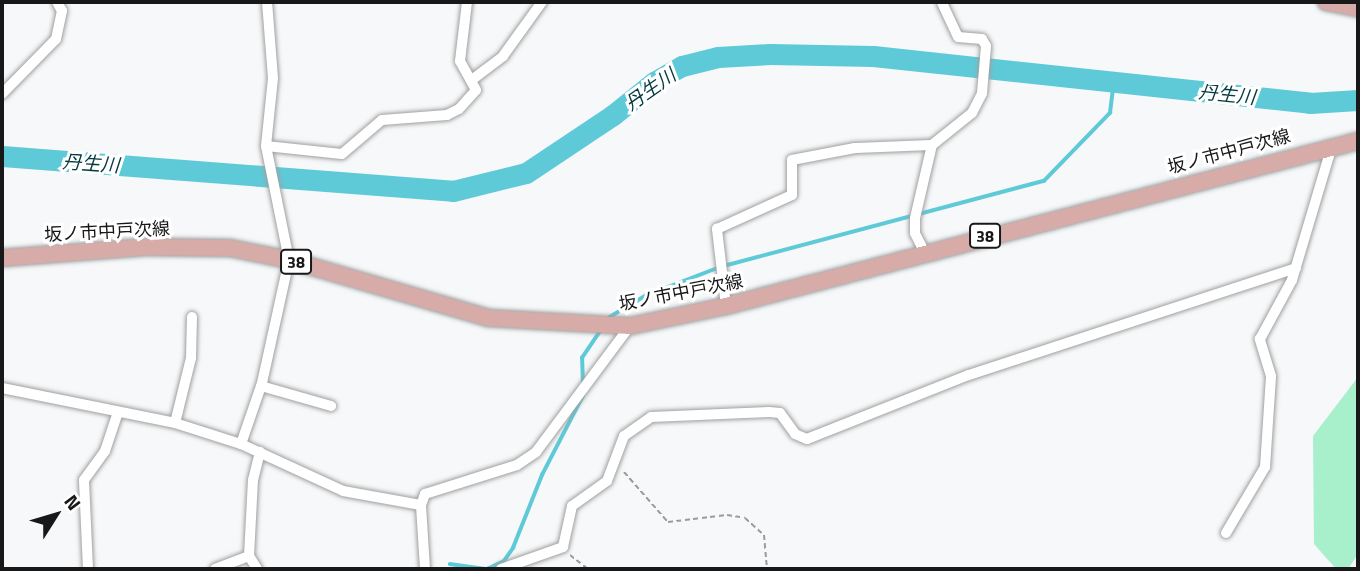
<!DOCTYPE html>
<meta charset="utf-8">
<style>
body{margin:0}
#map{position:relative;width:1360px;height:571px;overflow:hidden;background:#f7f8f9;font-family:"Titillium Web","Noto Sans JP",sans-serif}
div>[style]{position:absolute}
[style*='--x']{left:calc(var(--x)*1px);top:calc(var(--y)*1px);width:calc(var(--w)*1px);rotate:calc(var(--a)*1deg)}
.green>*{inset:0;background:#a7f0cb}
.stream>*{height:3.5px;margin:-1.75px;padding:0 1.75px;transform-origin:1.75px;border-radius:1.75px;background:#5ecad8}
.river>*{height:21px;margin:-10.5px;padding:0 10.5px;transform-origin:10.5px;border-radius:10.5px;background:#5ecad8}
.path>*{height:2px;margin-top:-1px;transform-origin:0;background:repeating-linear-gradient(90deg,#9a9b9c 0 5px,transparent 0 8.5px)}
.roads{filter:drop-shadow(0 0 2px #9fa0a1) drop-shadow(0 0 2px #9fa0a1)}
.minor>*{height:10px;margin:-5px;padding:0 5px;transform-origin:5px;border-radius:5px;background:#fff}
.primary>*{height:16px;margin:-8px;padding:0 8px;transform-origin:8px;border-radius:8px;background:#d7aca8}
span{translate:-50% -50%;white-space:nowrap;text-align:center;line-height:1.15;-webkit-text-stroke:6px #fff;paint-order:stroke}
.shield-label span{padding:2px 5px;background:#fff;border:2px solid;border-radius:5px;-webkit-text-stroke-width:0}
.shield-label{font-size:16px;color:#181819;font-weight:700}
.street-label{font-size:18px;color:#181819}
.water-label{font-size:19px;color:#043a40;font-style:italic}
.frame{position:absolute;inset:0;border:4px solid #181819;pointer-events:none}
.north{position:absolute;left:21px;top:480px;width:70px;height:70px;-webkit-text-stroke:5px #fff;paint-order:stroke;rotate:53deg;font-size:19px;font-weight:700;line-height:28px;text-align:center;color:#181819}
.north::after{content:'';display:block;margin:auto;width:24px;height:32px;background:#181819;clip-path:polygon(50% 0,100% 100%,50% 72%,0 100%)}
</style>
<div id="map">
<div class="green">
<i style="clip-path:polygon(1358px 377px,1358px 554px,1348px 569px,1336px 569px,1314px 544px,1313px 436px)"></i>
</div>
<div class="stream">
<i style="--x:608;--y:318;--w:43;--a:-30.7"></i>
<i style="--x:645;--y:296;--w:80;--a:-21.1"></i>
<i style="--x:720;--y:267;--w:335;--a:-14.9"></i>
<i style="--x:1044;--y:181;--w:95;--a:-45.9"></i>
<i style="--x:1110;--y:113;--w:32;--a:-83"></i>
<i style="--x:583;--y:384;--w:26;--a:-92"></i>
<i style="--x:582;--y:358;--w:32;--a:-56"></i>
<i style="--x:450;--y:564;--w:37;--a:8"></i>
<i style="--x:487;--y:569;--w:19;--a:-25"></i>
<i style="--x:504;--y:561;--w:16;--a:-55"></i>
<i style="--x:513;--y:548;--w:79;--a:-68.3"></i>
<i style="--x:542;--y:475;--w:89;--a:-62.6"></i>
</div>
<div class="river">
<i style="--x:2;--y:156;--w:452;--a:4.4"></i>
<i style="--x:453;--y:191;--w:75;--a:-13.9"></i>
<i style="--x:526;--y:173;--w:105;--a:-33.7"></i>
<i style="--x:613;--y:115;--w:53;--a:-38.8"></i>
<i style="--x:654;--y:82;--w:32;--a:-30"></i>
<i style="--x:682;--y:66;--w:37;--a:-14"></i>
<i style="--x:718;--y:57;--w:52;--a:-3.3"></i>
<i style="--x:770;--y:54;--w:103;--a:1.1"></i>
<i style="--x:873;--y:56;--w:440;--a:6.1"></i>
<i style="--x:1310;--y:103;--w:48;--a:-3.6"></i>
</div>
<div class="path">
<i style="--x:624;--y:472;--w:67;--a:48.7"></i>
<i style="--x:668;--y:522;--w:59;--a:-6.8"></i>
<i style="--x:727;--y:515;--w:18;--a:9"></i>
<i style="--x:745;--y:518;--w:25;--a:42"></i>
<i style="--x:764;--y:535;--w:34;--a:85"></i>
<i style="--x:570;--y:555;--w:23;--a:38"></i>
</div>
<div class="roads">
<div class="minor">
<i style="--x:473;--y:79;--w:38;--a:-37"></i>
<i style="--x:503;--y:56;--w:67;--a:-54.2"></i>
<i style="--x:2;--y:94;--w:77;--a:-45.5"></i>
<i style="--x:56;--y:39;--w:29;--a:-78"></i>
<i style="--x:62;--y:11;--w:10;--a:-119"></i>
<i style="--x:266;--y:146;--w:76;--a:6"></i>
<i style="--x:342;--y:154;--w:52;--a:-40.4"></i>
<i style="--x:382;--y:120;--w:65;--a:-4.4"></i>
<i style="--x:447;--y:115;--w:13;--a:-27"></i>
<i style="--x:459;--y:109;--w:25;--a:-48"></i>
<i style="--x:476;--y:90;--w:33;--a:-119"></i>
<i style="--x:460;--y:61;--w:59;--a:-83.2"></i>
<i style="--x:924;--y:251;--w:20;--a:-117"></i>
<i style="--x:915;--y:233;--w:15;--a:-90"></i>
<i style="--x:915;--y:218;--w:75;--a:-76.9"></i>
<i style="--x:932;--y:145;--w:51;--a:-38.7"></i>
<i style="--x:972;--y:113;--w:22;--a:-63"></i>
<i style="--x:982;--y:93;--w:47;--a:-85.1"></i>
<i style="--x:986;--y:46;--w:8;--a:-120"></i>
<i style="--x:982;--y:39;--w:24;--a:-175"></i>
<i style="--x:958;--y:37;--w:38;--a:-115"></i>
<i style="--x:726;--y:306;--w:78;--a:-96.7"></i>
<i style="--x:717;--y:229;--w:82;--a:-24.4"></i>
<i style="--x:792;--y:195;--w:35;--a:-90"></i>
<i style="--x:792;--y:160;--w:64;--a:-10.8"></i>
<i style="--x:855;--y:148;--w:77;--a:-2.2"></i>
<i style="--x:261;--y:386;--w:73;--a:15.9"></i>
<i style="--x:2;--y:388;--w:177;--a:11.4"></i>
<i style="--x:175;--y:423;--w:69;--a:17.7"></i>
<i style="--x:241;--y:444;--w:112;--a:24.7"></i>
<i style="--x:343;--y:491;--w:79;--a:10.2"></i>
<i style="--x:175;--y:423;--w:67;--a:-76.2"></i>
<i style="--x:191;--y:358;--w:41;--a:-88.6"></i>
<i style="--x:241;--y:444;--w:65;--a:-71"></i>
<i style="--x:262;--y:383;--w:126;--a:-77.6"></i>
<i style="--x:289;--y:260;--w:116;--a:-101.4"></i>
<i style="--x:266;--y:146;--w:68;--a:-84.1"></i>
<i style="--x:273;--y:78;--w:76;--a:-94.5"></i>
<i style="--x:1226;--y:533;--w:77;--a:-59.4"></i>
<i style="--x:1265;--y:467;--w:91;--a:-86.2"></i>
<i style="--x:1271;--y:376;--w:39;--a:-107"></i>
<i style="--x:1260;--y:339;--w:67;--a:-61.5"></i>
<i style="--x:1292;--y:280;--w:140;--a:-73.4"></i>
<i style="--x:249;--y:556;--w:15;--a:58"></i>
<i style="--x:88;--y:569;--w:89;--a:-92.6"></i>
<i style="--x:84;--y:480;--w:36;--a:-54"></i>
<i style="--x:105;--y:451;--w:41;--a:-71.6"></i>
<i style="--x:215;--y:569;--w:36;--a:-21"></i>
<i style="--x:249;--y:556;--w:76;--a:-87"></i>
<i style="--x:253;--y:480;--w:29;--a:-76"></i>
<i style="--x:425;--y:569;--w:64;--a:-93.6"></i>
<i style="--x:421;--y:505;--w:12;--a:-70"></i>
<i style="--x:425;--y:494;--w:96;--a:-17.5"></i>
<i style="--x:517;--y:465;--w:23;--a:-34"></i>
<i style="--x:536;--y:452;--w:157;--a:-53.3"></i>
<i style="--x:501;--y:569;--w:66;--a:-19.5"></i>
<i style="--x:563;--y:547;--w:42;--a:-77.6"></i>
<i style="--x:572;--y:506;--w:43;--a:-35.5"></i>
<i style="--x:607;--y:481;--w:48;--a:-69.3"></i>
<i style="--x:624;--y:436;--w:33;--a:-35"></i>
<i style="--x:651;--y:417;--w:118;--a:-2.4"></i>
<i style="--x:769;--y:412;--w:11;--a:5"></i>
<i style="--x:780;--y:413;--w:26;--a:54"></i>
<i style="--x:795;--y:434;--w:13;--a:23"></i>
<i style="--x:807;--y:439;--w:174;--a:-21.6"></i>
<i style="--x:969;--y:375;--w:344;--a:-18.1"></i>
</div>
<div class="primary">
<i style="--x:1326;--y:2;--w:33;--a:11"></i>
<i style="--x:2;--y:258;--w:144;--a:-4.4"></i>
<i style="--x:146;--y:247;--w:84;--a:0.7"></i>
<i style="--x:230;--y:248;--w:60;--a:11.5"></i>
<i style="--x:289;--y:260;--w:207;--a:16.2"></i>
<i style="--x:488;--y:318;--w:142;--a:3.2"></i>
<i style="--x:630;--y:326;--w:98;--a:-11.8"></i>
<i style="--x:726;--y:306;--w:653;--a:-14.63"></i>
</div>
</div>
<div class="shield-label">
<span style="left:985px;top:236px">38</span>
<span style="left:296px;top:262px">38</span>
</div>
<div class="street-label">
<span style="left:1229px;top:152px;rotate:-15deg">坂ノ市中戸次線</span>
<span style="left:107px;top:232px;rotate:-3deg">坂ノ市中戸次線</span>
<span style="left:681px;top:293px;rotate:-11deg">坂ノ市中戸次線</span>
</div>
<div class="water-label">
<span style="left:650px;top:89px;rotate:-35deg">丹生川</span>
<span style="left:1227px;top:94px;rotate:6deg">丹生川</span>
<span style="left:91px;top:163px;rotate:4deg">丹生川</span>
</div>
<div class="frame"></div>
<div class="north">N</div>
</div>
